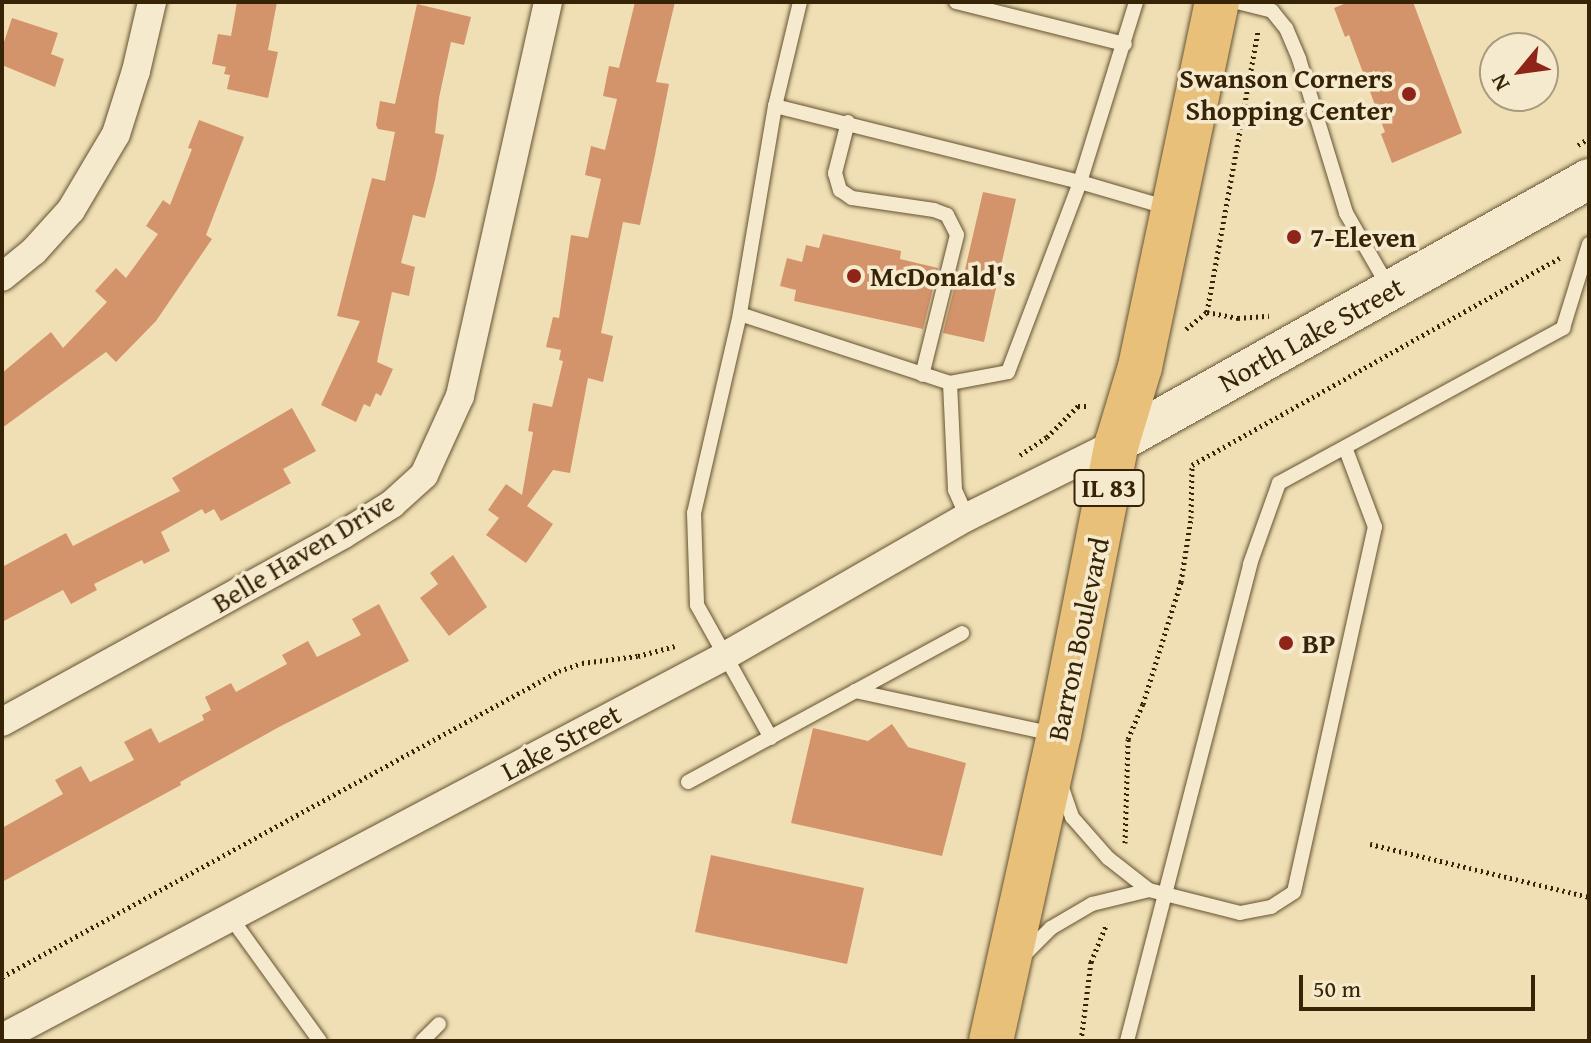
<!DOCTYPE html>
<style>
body{margin:0}
#map{position:relative;width:1591px;height:1043px;overflow:hidden;background:#f0dfb4;font-family:"Gentium Book Plus",serif}
div>[style]{position:absolute}
[style*='--x']{left:calc(var(--x)*1px);top:calc(var(--y)*1px);width:calc(var(--w)*1px);rotate:calc(var(--a)*1deg)}
.building>*{inset:0;background:#d4946b}
.path>*{height:5px;margin-top:-2.5px;transform-origin:0;background:repeating-linear-gradient(90deg,#372407 0 2px,transparent 0 6px)}
.roads{filter:drop-shadow(0 0 2px #655332) drop-shadow(0 0 2px #655332)}
.lane>*{height:14px;margin:-7px;padding:0 7px;transform-origin:7px;border-radius:7px;background:#f5eace}
.street>*{height:28px;margin:-14px;padding:0 14px;transform-origin:14px;border-radius:14px;background:#f5eace}
.secondary>*{height:40px;margin:-20px;padding:0 20px;transform-origin:20px;border-radius:20px;background:#f5eace}
.primary>*{height:44px;margin:-22px;padding:0 22px;transform-origin:22px;border-radius:22px;background:#e8c07a}
.dots>*{width:22px;height:22px;translate:-50% -50%;box-sizing:border-box;border:4px solid #f5eace;border-radius:50%}
span{translate:-50% -50%;white-space:nowrap;text-align:center;line-height:1.15;-webkit-text-stroke:7px #f5eace;paint-order:stroke}
.shield-label span{padding:2px 6px;background:#f5eace;border:2px solid;border-radius:6px;-webkit-text-stroke-width:0}
.shield-label{font-size:26px;color:#372407;font-weight:700}
.poi-label{font-size:28px;color:#372407;font-weight:700}
.right{translate:-100% -50%;text-align:right}
.left{translate:0 -50%;text-align:left}
.street-label{font-size:28px;color:#372407}
.frame{position:absolute;inset:0;border:4px solid #372407;pointer-events:none}
.north{position:absolute;left:1479px;top:32px;width:80px;height:80px;box-sizing:border-box;background:#f5eace;border:2px solid #a99b7e;border-radius:50%;rotate:241deg;font-size:22px;font-weight:700;line-height:32px;text-align:center;color:#372407}
.north::after{content:'';display:block;margin:auto;width:28px;height:36px;background:#8f2418;clip-path:polygon(50% 0,100% 100%,50% 72%,0 100%)}
.scale{position:absolute;left:1299px;top:975px;width:236px;height:36px;box-sizing:border-box;border:4px solid #372407;border-top:0;padding-left:10px;font-size:24px;line-height:28px;white-space:nowrap;color:#372407;-webkit-text-stroke:6px #f5eace;paint-order:stroke}
</style>
<div id="map">
<div class="building">
<i style="clip-path:polygon(237px 2px,277px 2px,268px 50px,278px 52px,268px 98px,227px 89px,230px 75px,224px 74px,226px 67px,212px 64px,218px 34px,231px 36px)"></i>
<i style="clip-path:polygon(635px 2px,675px 2px,656px 82px,669px 84px,654px 160px,640px 225px,623px 222px,601px 333px,613px 336px,603px 382px,588px 378px,570px 473px,553px 470px,527px 506px,553px 524px,526px 563px,486px 535px,499px 518px,488px 510px,506px 484px,522px 495px,533px 432px,528px 431px,533px 403px,552px 407px,563px 361px,559px 360px,561px 350px,546px 347px,553px 317px,559px 318px,571px 235px,588px 238px,601px 179px,585px 175px,591px 146px,605px 150px,617px 99px,603px 96px,609px 66px,619px 68px)"></i>
<i style="clip-path:polygon(1349px 2px,1413px 2px,1462px 133px,1392px 163px,1381px 134px,1385px 132px,1349px 35px,1345px 37px,1334px 8px)"></i>
<i style="clip-path:polygon(417px 4px,471px 17px,464px 45px,451px 42px,439px 98px,435px 133px,444px 135px,435px 180px,425px 218px,413px 215px,401px 263px,415px 267px,409px 296px,392px 292px,377px 362px,393px 369px,381px 396px,376px 393px,370px 407px,364px 404px,356px 422px,321px 405px,360px 321px,337px 316px,372px 178px,385px 181px,395px 132px,378px 129px,376px 125px,380px 101px,395px 104px)"></i>
<i style="clip-path:polygon(12px 18px,58px 33px,51px 54px,64px 59px,55px 87px,2px 65px,2px 48px)"></i>
<i style="clip-path:polygon(199px 120px,244px 137px,206px 235px,212px 239px,156px 321px,116px 362px,106px 352px,2px 428px,2px 373px,51px 332px,63px 348px,107px 302px,95px 291px,116px 268px,126px 278px,158px 234px,146px 226px,163px 200px,170px 205px,192px 149px,188px 148px)"></i>
<i style="clip-path:polygon(983px 192px,1016px 199px,984px 342px,943px 333px,958px 273px,964px 274px)"></i>
<i style="clip-path:polygon(823px 234px,901px 251px,900px 259px,938px 268px,923px 329px,794px 301px,796px 290px,780px 286px,787px 258px,802px 262px,806px 245px,819px 248px)"></i>
<i style="clip-path:polygon(292px 408px,316px 451px,283px 469px,291px 483px,221px 521px,214px 509px,205px 514px,202px 509px,161px 532px,170px 551px,144px 564px,142px 560px,94px 584px,97px 590px,71px 604px,63px 590px,2px 622px,2px 567px,66px 533px,73px 546px,180px 491px,172px 478px)"></i>
<i style="clip-path:polygon(453px 555px,487px 607px,449px 636px,420px 598px,438px 584px,430px 573px)"></i>
<i style="clip-path:polygon(379px 604px,409px 661px,279px 727px,180px 782px,181px 785px,2px 882px,2px 828px,63px 794px,55px 780px,81px 766px,90px 782px,134px 760px,124px 742px,151px 728px,159px 743px,204px 720px,202px 715px,211px 710px,205px 697px,231px 683px,236px 692px,287px 664px,282px 655px,308px 641px,317px 657px,361px 635px,352px 619px)"></i>
<i style="clip-path:polygon(892px 724px,908px 747px,966px 763px,942px 856px,791px 823px,813px 728px,868px 741px)"></i>
<i style="clip-path:polygon(711px 855px,864px 888px,847px 964px,695px 932px)"></i>
</div>
<div class="path">
<i style="--x:1578;--y:145;--w:13;--a:-32"></i>
<i style="--x:1207;--y:312;--w:32;--a:11"></i>
<i style="--x:1238;--y:318;--w:31;--a:-4"></i>
<i style="--x:1186;--y:329;--w:27;--a:-39"></i>
<i style="--x:1207;--y:312;--w:287;--a:-79.7"></i>
<i style="--x:1020;--y:455;--w:32;--a:-34"></i>
<i style="--x:1047;--y:437;--w:44;--a:-45"></i>
<i style="--x:1078;--y:406;--w:12;--a:0"></i>
<i style="--x:1125;--y:843;--w:104;--a:-88.3"></i>
<i style="--x:1128;--y:739;--w:38;--a:-67"></i>
<i style="--x:1143;--y:704;--w:128;--a:-72.7"></i>
<i style="--x:1181;--y:582;--w:65;--a:-81.1"></i>
<i style="--x:1191;--y:518;--w:53;--a:-88.9"></i>
<i style="--x:1192;--y:465;--w:422;--a:-29.4"></i>
<i style="--x:1370;--y:844;--w:225;--a:13.6"></i>
<i style="--x:2;--y:977;--w:636;--a:-28.78"></i>
<i style="--x:559;--y:671;--w:24;--a:-19"></i>
<i style="--x:582;--y:663;--w:56;--a:-7.1"></i>
<i style="--x:638;--y:656;--w:38;--a:-15"></i>
<i style="--x:1081;--y:1041;--w:80;--a:-82.8"></i>
<i style="--x:1091;--y:962;--w:42;--a:-67.7"></i>
</div>
<div class="roads">
<div class="lane">
<i style="--x:800;--y:2;--w:107;--a:103.5"></i>
<i style="--x:775;--y:106;--w:211;--a:99.6"></i>
<i style="--x:740;--y:314;--w:221;--a:18.2"></i>
<i style="--x:950;--y:383;--w:107;--a:87.3"></i>
<i style="--x:955;--y:490;--w:30;--a:66"></i>
<i style="--x:956;--y:2;--w:174;--a:14"></i>
<i style="--x:1237;--y:2;--w:36;--a:14"></i>
<i style="--x:1272;--y:11;--w:22;--a:51"></i>
<i style="--x:1286;--y:28;--w:34;--a:67"></i>
<i style="--x:1299;--y:59;--w:161;--a:73"></i>
<i style="--x:1346;--y:213;--w:84;--a:60.1"></i>
<i style="--x:775;--y:106;--w:314;--a:14"></i>
<i style="--x:1080;--y:182;--w:93;--a:16.3"></i>
<i style="--x:848;--y:122;--w:53;--a:104.3"></i>
<i style="--x:835;--y:173;--w:18;--a:74"></i>
<i style="--x:840;--y:190;--w:14;--a:34"></i>
<i style="--x:852;--y:198;--w:83;--a:8.3"></i>
<i style="--x:934;--y:210;--w:14;--a:21"></i>
<i style="--x:947;--y:215;--w:22;--a:63"></i>
<i style="--x:957;--y:235;--w:144;--a:104"></i>
<i style="--x:740;--y:314;--w:204;--a:103"></i>
<i style="--x:694;--y:513;--w:92;--a:88.1"></i>
<i style="--x:697;--y:605;--w:152;--a:60.9"></i>
<i style="--x:950;--y:383;--w:59;--a:-10.7"></i>
<i style="--x:1008;--y:372;--w:203;--a:-69.2"></i>
<i style="--x:1080;--y:182;--w:189;--a:-72.7"></i>
<i style="--x:855;--y:691;--w:204;--a:12.2"></i>
<i style="--x:688;--y:782;--w:312;--a:-28.5"></i>
<i style="--x:1061;--y:785;--w:34;--a:71"></i>
<i style="--x:1072;--y:817;--w:55;--a:48.7"></i>
<i style="--x:1108;--y:858;--w:52;--a:38"></i>
<i style="--x:1149;--y:890;--w:94;--a:14.2"></i>
<i style="--x:1240;--y:913;--w:32;--a:-11"></i>
<i style="--x:1271;--y:907;--w:27;--a:-33"></i>
<i style="--x:1294;--y:892;--w:374;--a:-77.5"></i>
<i style="--x:1375;--y:527;--w:85;--a:-110.6"></i>
<i style="--x:229;--y:915;--w:155;--a:54.2"></i>
<i style="--x:1022;--y:957;--w:41;--a:-45"></i>
<i style="--x:1051;--y:928;--w:48;--a:-30.3"></i>
<i style="--x:1092;--y:904;--w:59;--a:-13.8"></i>
<i style="--x:422;--y:1041;--w:24;--a:-45"></i>
<i style="--x:1127;--y:1041;--w:493;--a:-75.5"></i>
<i style="--x:1250;--y:564;--w:86;--a:-70.3"></i>
<i style="--x:1279;--y:483;--w:324;--a:-28.6"></i>
<i style="--x:1563;--y:328;--w:88;--a:-72.8"></i>
</div>
<div class="street">
<i style="--x:2;--y:277;--w:41;--a:-39.1"></i>
<i style="--x:34;--y:251;--w:55;--a:-47.9"></i>
<i style="--x:71;--y:210;--w:88;--a:-59.4"></i>
<i style="--x:116;--y:134;--w:66;--a:-72.4"></i>
<i style="--x:136;--y:71;--w:71;--a:-76.9"></i>
<i style="--x:2;--y:722;--w:390;--a:-28.8"></i>
<i style="--x:344;--y:534;--w:57;--a:-32"></i>
<i style="--x:392;--y:504;--w:43;--a:-42.2"></i>
<i style="--x:424;--y:475;--w:87;--a:-65.5"></i>
<i style="--x:460;--y:396;--w:404;--a:-77.4"></i>
<i style="--x:2;--y:1038;--w:818;--a:-27.85"></i>
<i style="--x:725;--y:656;--w:279;--a:-29.9"></i>
<i style="--x:967;--y:517;--w:167;--a:-26.3"></i>
</div>
<div class="secondary">
<i style="--x:1117;--y:443;--w:541;--a:-29.22"></i>
</div>
<div class="primary">
<i style="--x:991;--y:1041;--w:313;--a:-77.5"></i>
<i style="--x:1059;--y:735;--w:298;--a:-78.8"></i>
<i style="--x:1117;--y:443;--w:79;--a:-73.2"></i>
<i style="--x:1140;--y:367;--w:373;--a:-78.1"></i>
</div>
</div>
<div class="dots">
<i style="left:1409px;top:94px;background:#8f2418"></i>
<i style="left:1294px;top:237px;background:#8f2418"></i>
<i style="left:854px;top:276px;background:#8f2418"></i>
<i style="left:1286px;top:643px;background:#8f2418"></i>
</div>
<div class="shield-label">
<span style="left:1109px;top:488px">IL 83</span>
</div>
<div class="poi-label">
<span class="right" style="left:1393px;top:94px">Swanson Corners<br>Shopping Center</span>
<span class="left" style="left:1310px;top:237px">7-Eleven</span>
<span class="left" style="left:870px;top:276px">McDonald's</span>
<span class="left" style="left:1302px;top:643px">BP</span>
</div>
<div class="street-label">
<span style="left:1311px;top:334px;rotate:-29deg">North Lake Street</span>
<span style="left:303px;top:552px;rotate:-31deg">Belle Haven Drive</span>
<span style="left:1078px;top:639px;rotate:-78deg">Barron Boulevard</span>
<span style="left:561px;top:742px;rotate:-28deg">Lake Street</span>
</div>
<div class="frame"></div>
<div class="north">N</div>
<div class="scale">50 m</div>
</div>
